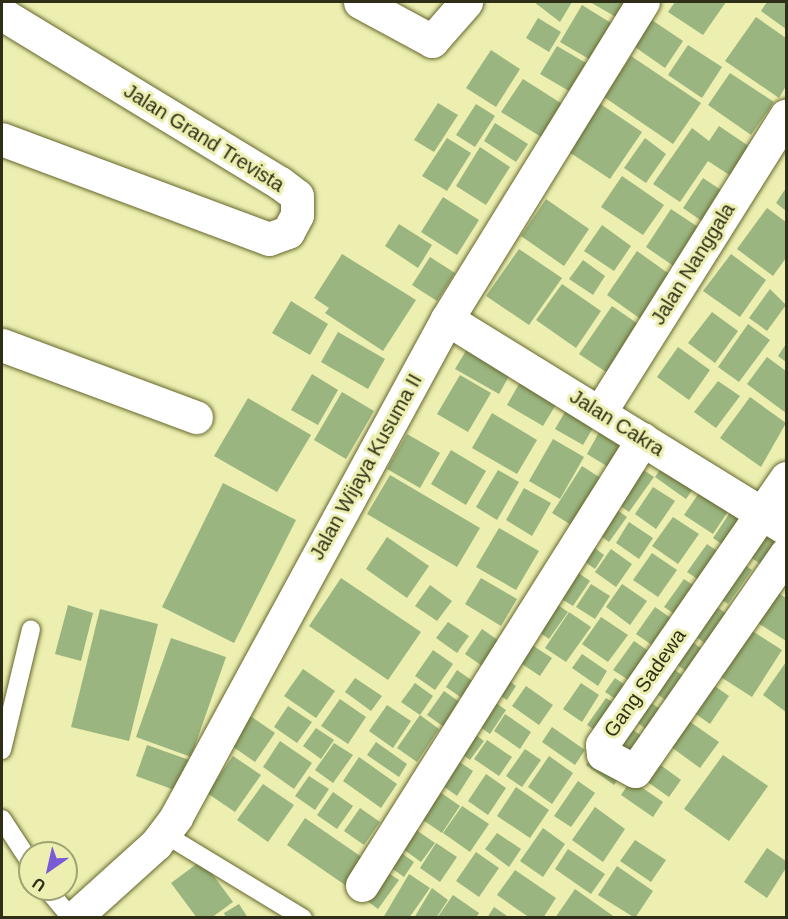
<!DOCTYPE html>
<style>
body{margin:0}
#map{position:relative;width:788px;height:919px;overflow:hidden;background:#ecefb0;font-family:Helvetica,sans-serif}
div>[style]{position:absolute}
[style*='--x']{left:calc(var(--x)*1px);top:calc(var(--y)*1px);width:calc(var(--w)*1px);rotate:calc(var(--a)*1deg)}
.building>*{inset:0;background:#9ab57f}
.roads{filter:drop-shadow(0 0 2px #65662c) drop-shadow(0 0 2px #65662c)}
.service>*{height:18px;margin:-9px;padding:0 9px;transform-origin:9px;border-radius:9px;background:#fff}
.minor>*{height:33px;margin:-16.5px;padding:0 16.5px;transform-origin:16.5px;border-radius:16.5px;background:#fff}
span{translate:-50% -50%;white-space:nowrap;text-align:center;line-height:1.15;-webkit-text-stroke:6px #ecefb0;paint-order:stroke}
.street-label{font-size:20px;color:#2f2f17}
.frame{position:absolute;inset:0;border:3px solid #2f2f17;pointer-events:none}
.north{position:absolute;left:18px;top:841px;width:60px;height:60px;box-sizing:border-box;background:#ecefb0;border:2px solid #a0a273;border-radius:50%;rotate:214deg;font-size:16px;font-weight:700;line-height:24px;text-align:center;color:#2f2f17}
.north::after{content:'';display:block;margin:auto;width:21px;height:27px;background:#785cd6;clip-path:polygon(50% 0,100% 100%,50% 72%,0 100%)}
</style>
<div id="map">
<div class="building">
<i style="clip-path:polygon(534px 2px,572px 2px,560px 22px)"></i>
<i style="clip-path:polygon(590px 2px,625px 2px,616px 17px)"></i>
<i style="clip-path:polygon(675px 2px,726px 2px,703px 35px,668px 12px)"></i>
<i style="clip-path:polygon(767px 2px,786px 2px,786px 29px,761px 11px)"></i>
<i style="clip-path:polygon(582px 5px,611px 23px,589px 59px,560px 42px)"></i>
<i style="clip-path:polygon(643px 14px,683px 41px,665px 68px,625px 40px)"></i>
<i style="clip-path:polygon(756px 17px,786px 38px,786px 86px,779px 98px,725px 61px)"></i>
<i style="clip-path:polygon(538px 18px,561px 32px,549px 52px,526px 38px)"></i>
<i style="clip-path:polygon(688px 45px,722px 67px,702px 98px,668px 75px)"></i>
<i style="clip-path:polygon(557px 46px,586px 63px,569px 91px,540px 74px)"></i>
<i style="clip-path:polygon(491px 50px,520px 69px,496px 107px,466px 88px)"></i>
<i style="clip-path:polygon(631px 56px,701px 103px,673px 144px,604px 97px)"></i>
<i style="clip-path:polygon(730px 73px,774px 102px,751px 135px,708px 105px)"></i>
<i style="clip-path:polygon(523px 79px,567px 107px,546px 140px,501px 112px)"></i>
<i style="clip-path:polygon(438px 103px,458px 115px,434px 152px,414px 140px)"></i>
<i style="clip-path:polygon(599px 103px,642px 132px,610px 179px,566px 150px)"></i>
<i style="clip-path:polygon(476px 104px,495px 116px,475px 147px,456px 135px)"></i>
<i style="clip-path:polygon(495px 123px,528px 144px,516px 162px,484px 141px)"></i>
<i style="clip-path:polygon(719px 126px,753px 149px,734px 178px,708px 161px,680px 202px,653px 184px,692px 128px,709px 141px)"></i>
<i style="clip-path:polygon(447px 138px,471px 153px,447px 191px,422px 176px)"></i>
<i style="clip-path:polygon(645px 138px,666px 154px,646px 183px,624px 168px)"></i>
<i style="clip-path:polygon(480px 147px,510px 167px,486px 205px,456px 186px)"></i>
<i style="clip-path:polygon(622px 176px,664px 205px,643px 235px,601px 207px)"></i>
<i style="clip-path:polygon(703px 178px,727px 194px,706px 224px,683px 208px)"></i>
<i style="clip-path:polygon(786px 188px,786px 211px,776px 203px)"></i>
<i style="clip-path:polygon(443px 197px,479px 220px,457px 255px,421px 232px)"></i>
<i style="clip-path:polygon(546px 199px,589px 229px,564px 266px,521px 236px)"></i>
<i style="clip-path:polygon(767px 208px,786px 222px,786px 258px,773px 276px,737px 249px)"></i>
<i style="clip-path:polygon(671px 209px,701px 229px,675px 267px,646px 247px)"></i>
<i style="clip-path:polygon(399px 224px,432px 245px,418px 268px,385px 246px)"></i>
<i style="clip-path:polygon(602px 225px,631px 246px,614px 271px,584px 251px)"></i>
<i style="clip-path:polygon(519px 249px,562px 278px,529px 325px,486px 296px)"></i>
<i style="clip-path:polygon(637px 251px,672px 276px,642px 320px,607px 295px)"></i>
<i style="clip-path:polygon(342px 254px,416px 300px,383px 351px,325px 313px,329px 308px,314px 298px)"></i>
<i style="clip-path:polygon(731px 254px,766px 280px,740px 317px,703px 291px)"></i>
<i style="clip-path:polygon(430px 257px,455px 273px,437px 301px,412px 285px)"></i>
<i style="clip-path:polygon(583px 260px,605px 276px,593px 295px,569px 279px)"></i>
<i style="clip-path:polygon(562px 284px,601px 311px,576px 348px,536px 320px)"></i>
<i style="clip-path:polygon(770px 289px,786px 305px,767px 331px,749px 318px)"></i>
<i style="clip-path:polygon(291px 301px,328px 324px,310px 355px,272px 333px)"></i>
<i style="clip-path:polygon(612px 306px,641px 326px,609px 374px,579px 354px)"></i>
<i style="clip-path:polygon(712px 312px,738px 331px,715px 363px,688px 343px)"></i>
<i style="clip-path:polygon(748px 324px,770px 340px,739px 382px,718px 367px)"></i>
<i style="clip-path:polygon(338px 332px,385px 359px,368px 389px,321px 362px)"></i>
<i style="clip-path:polygon(473px 339px,516px 364px,499px 394px,455px 369px)"></i>
<i style="clip-path:polygon(786px 344px,786px 362px,778px 356px)"></i>
<i style="clip-path:polygon(678px 347px,710px 370px,689px 400px,657px 377px)"></i>
<i style="clip-path:polygon(767px 357px,786px 371px,786px 413px,747px 384px)"></i>
<i style="clip-path:polygon(312px 374px,338px 390px,318px 425px,291px 410px)"></i>
<i style="clip-path:polygon(460px 375px,491px 393px,468px 432px,437px 414px)"></i>
<i style="clip-path:polygon(523px 377px,560px 398px,543px 426px,507px 405px)"></i>
<i style="clip-path:polygon(718px 381px,740px 396px,716px 428px,694px 412px)"></i>
<i style="clip-path:polygon(342px 392px,374px 411px,346px 459px,314px 440px)"></i>
<i style="clip-path:polygon(750px 397px,786px 423px,761px 467px,720px 438px)"></i>
<i style="clip-path:polygon(248px 398px,311px 435px,277px 492px,214px 456px)"></i>
<i style="clip-path:polygon(569px 405px,597px 421px,583px 445px,555px 429px)"></i>
<i style="clip-path:polygon(492px 413px,537px 440px,517px 474px,472px 448px)"></i>
<i style="clip-path:polygon(603px 425px,632px 441px,615px 471px,587px 454px)"></i>
<i style="clip-path:polygon(407px 434px,440px 453px,420px 488px,387px 469px)"></i>
<i style="clip-path:polygon(553px 439px,584px 457px,560px 499px,529px 481px)"></i>
<i style="clip-path:polygon(451px 450px,486px 471px,466px 505px,431px 484px)"></i>
<i style="clip-path:polygon(666px 461px,697px 483px,686px 499px,655px 477px)"></i>
<i style="clip-path:polygon(636px 465px,654px 477px,629px 512px,612px 500px)"></i>
<i style="clip-path:polygon(582px 466px,610px 484px,581px 531px,552px 513px)"></i>
<i style="clip-path:polygon(498px 470px,519px 482px,497px 520px,476px 507px)"></i>
<i style="clip-path:polygon(390px 475px,480px 528px,457px 567px,367px 514px)"></i>
<i style="clip-path:polygon(707px 481px,735px 501px,713px 534px,684px 515px)"></i>
<i style="clip-path:polygon(223px 483px,296px 520px,234px 643px,162px 607px)"></i>
<i style="clip-path:polygon(653px 487px,675px 501px,656px 529px,635px 514px)"></i>
<i style="clip-path:polygon(524px 488px,551px 503px,532px 536px,506px 520px)"></i>
<i style="clip-path:polygon(609px 504px,627px 517px,609px 542px,591px 529px)"></i>
<i style="clip-path:polygon(735px 505px,759px 522px,736px 554px,713px 538px)"></i>
<i style="clip-path:polygon(673px 517px,699px 534px,678px 564px,652px 546px)"></i>
<i style="clip-path:polygon(629px 522px,653px 538px,639px 559px,616px 543px)"></i>
<i style="clip-path:polygon(499px 528px,539px 551px,516px 590px,476px 567px)"></i>
<i style="clip-path:polygon(766px 528px,784px 540px,765px 567px,747px 555px)"></i>
<i style="clip-path:polygon(387px 537px,429px 566px,407px 598px,366px 569px)"></i>
<i style="clip-path:polygon(584px 540px,604px 555px,595px 569px,574px 554px)"></i>
<i style="clip-path:polygon(707px 544px,730px 560px,711px 588px,687px 572px)"></i>
<i style="clip-path:polygon(611px 549px,632px 564px,616px 587px,595px 572px)"></i>
<i style="clip-path:polygon(652px 553px,677px 570px,658px 597px,633px 580px)"></i>
<i style="clip-path:polygon(736px 559px,752px 570px,728px 604px,712px 593px)"></i>
<i style="clip-path:polygon(567px 565px,590px 581px,573px 606px,550px 592px)"></i>
<i style="clip-path:polygon(341px 578px,421px 632px,388px 680px,309px 626px)"></i>
<i style="clip-path:polygon(481px 578px,517px 599px,501px 626px,465px 604px)"></i>
<i style="clip-path:polygon(684px 579px,703px 592px,684px 620px,664px 607px)"></i>
<i style="clip-path:polygon(591px 584px,610px 596px,595px 619px,576px 607px)"></i>
<i style="clip-path:polygon(622px 584px,647px 601px,630px 625px,606px 607px)"></i>
<i style="clip-path:polygon(430px 585px,452px 601px,437px 621px,415px 606px)"></i>
<i style="clip-path:polygon(767px 586px,786px 598px,786px 641px,747px 616px)"></i>
<i style="clip-path:polygon(548px 598px,568px 612px,549px 639px,529px 625px)"></i>
<i style="clip-path:polygon(707px 600px,727px 614px,706px 644px,686px 630px)"></i>
<i style="clip-path:polygon(68px 605px,93px 613px,81px 661px,55px 654px)"></i>
<i style="clip-path:polygon(655px 607px,681px 625px,662px 652px,636px 634px)"></i>
<i style="clip-path:polygon(100px 609px,158px 624px,129px 741px,71px 727px)"></i>
<i style="clip-path:polygon(569px 612px,591px 627px,566px 662px,545px 648px)"></i>
<i style="clip-path:polygon(601px 617px,628px 635px,608px 662px,582px 644px)"></i>
<i style="clip-path:polygon(448px 622px,469px 636px,457px 653px,436px 638px)"></i>
<i style="clip-path:polygon(743px 625px,782px 650px,752px 697px,713px 672px)"></i>
<i style="clip-path:polygon(482px 629px,505px 645px,488px 670px,465px 654px)"></i>
<i style="clip-path:polygon(685px 637px,705px 651px,690px 674px,669px 659px)"></i>
<i style="clip-path:polygon(171px 638px,226px 657px,191px 757px,136px 737px)"></i>
<i style="clip-path:polygon(634px 641px,660px 659px,641px 688px,613px 670px)"></i>
<i style="clip-path:polygon(532px 645px,552px 658px,540px 676px,519px 662px)"></i>
<i style="clip-path:polygon(433px 650px,453px 664px,435px 690px,415px 676px)"></i>
<i style="clip-path:polygon(582px 654px,607px 671px,598px 686px,572px 668px)"></i>
<i style="clip-path:polygon(663px 662px,688px 679px,671px 704px,646px 686px)"></i>
<i style="clip-path:polygon(786px 662px,786px 712px,763px 695px)"></i>
<i style="clip-path:polygon(303px 669px,335px 691px,316px 718px,284px 696px)"></i>
<i style="clip-path:polygon(457px 670px,477px 684px,466px 701px,446px 687px)"></i>
<i style="clip-path:polygon(500px 674px,516px 686px,507px 700px,490px 689px)"></i>
<i style="clip-path:polygon(355px 678px,382px 696px,371px 711px,345px 692px)"></i>
<i style="clip-path:polygon(615px 678px,638px 694px,629px 708px,605px 692px)"></i>
<i style="clip-path:polygon(709px 682px,729px 696px,710px 724px,690px 710px)"></i>
<i style="clip-path:polygon(415px 683px,433px 696px,420px 715px,401px 702px)"></i>
<i style="clip-path:polygon(581px 683px,599px 695px,582px 722px,563px 709px)"></i>
<i style="clip-path:polygon(526px 686px,553px 705px,539px 725px,512px 706px)"></i>
<i style="clip-path:polygon(444px 691px,461px 703px,444px 727px,427px 715px)"></i>
<i style="clip-path:polygon(486px 696px,506px 710px,490px 734px,470px 720px)"></i>
<i style="clip-path:polygon(641px 696px,663px 711px,649px 731px,628px 716px)"></i>
<i style="clip-path:polygon(606px 698px,620px 707px,601px 734px,587px 725px)"></i>
<i style="clip-path:polygon(340px 699px,366px 717px,348px 744px,321px 726px)"></i>
<i style="clip-path:polygon(387px 705px,411px 721px,393px 748px,369px 731px)"></i>
<i style="clip-path:polygon(288px 706px,312px 722px,297px 743px,274px 727px)"></i>
<i style="clip-path:polygon(505px 714px,531px 732px,520px 749px,494px 731px)"></i>
<i style="clip-path:polygon(249px 715px,275px 733px,255px 762px,229px 744px)"></i>
<i style="clip-path:polygon(420px 715px,439px 729px,417px 762px,397px 748px)"></i>
<i style="clip-path:polygon(686px 719px,719px 742px,700px 768px,667px 744px)"></i>
<i style="clip-path:polygon(623px 723px,646px 739px,632px 759px,609px 743px)"></i>
<i style="clip-path:polygon(465px 727px,484px 741px,470px 760px,452px 747px)"></i>
<i style="clip-path:polygon(552px 727px,585px 750px,575px 765px,542px 742px)"></i>
<i style="clip-path:polygon(316px 728px,334px 740px,321px 759px,303px 746px)"></i>
<i style="clip-path:polygon(487px 740px,512px 757px,499px 776px,474px 759px)"></i>
<i style="clip-path:polygon(280px 741px,312px 763px,294px 789px,263px 767px)"></i>
<i style="clip-path:polygon(376px 742px,407px 764px,399px 777px,367px 755px)"></i>
<i style="clip-path:polygon(334px 743px,353px 755px,333px 783px,315px 770px)"></i>
<i style="clip-path:polygon(147px 745px,192px 761px,180px 792px,136px 776px)"></i>
<i style="clip-path:polygon(525px 749px,541px 760px,522px 787px,506px 776px)"></i>
<i style="clip-path:polygon(595px 753px,623px 773px,614px 785px,586px 765px)"></i>
<i style="clip-path:polygon(449px 755px,473px 771px,457px 796px,432px 778px)"></i>
<i style="clip-path:polygon(723px 755px,768px 786px,729px 841px,684px 809px)"></i>
<i style="clip-path:polygon(233px 756px,261px 775px,235px 812px,207px 793px)"></i>
<i style="clip-path:polygon(549px 756px,573px 773px,552px 804px,528px 787px)"></i>
<i style="clip-path:polygon(359px 757px,397px 784px,381px 808px,343px 781px)"></i>
<i style="clip-path:polygon(651px 758px,681px 780px,669px 797px,639px 776px)"></i>
<i style="clip-path:polygon(486px 774px,506px 788px,488px 815px,468px 801px)"></i>
<i style="clip-path:polygon(309px 776px,329px 789px,315px 810px,295px 796px)"></i>
<i style="clip-path:polygon(631px 780px,663px 802px,653px 817px,621px 795px)"></i>
<i style="clip-path:polygon(578px 781px,595px 793px,571px 827px,554px 816px)"></i>
<i style="clip-path:polygon(263px 784px,294px 805px,268px 842px,237px 820px)"></i>
<i style="clip-path:polygon(430px 785px,460px 806px,442px 833px,411px 812px)"></i>
<i style="clip-path:polygon(516px 787px,549px 810px,530px 838px,497px 816px)"></i>
<i style="clip-path:polygon(333px 792px,353px 806px,337px 829px,317px 815px)"></i>
<i style="clip-path:polygon(462px 806px,489px 824px,470px 852px,443px 833px)"></i>
<i style="clip-path:polygon(595px 807px,625px 829px,603px 862px,572px 840px)"></i>
<i style="clip-path:polygon(360px 808px,380px 822px,364px 845px,344px 831px)"></i>
<i style="clip-path:polygon(305px 818px,366px 860px,348px 887px,287px 845px)"></i>
<i style="clip-path:polygon(405px 822px,435px 843px,421px 862px,392px 841px)"></i>
<i style="clip-path:polygon(543px 828px,565px 844px,543px 877px,520px 861px)"></i>
<i style="clip-path:polygon(497px 833px,521px 849px,509px 867px,485px 849px)"></i>
<i style="clip-path:polygon(635px 840px,666px 860px,651px 882px,620px 861px)"></i>
<i style="clip-path:polygon(436px 843px,457px 857px,440px 882px,420px 868px)"></i>
<i style="clip-path:polygon(390px 845px,414px 862px,404px 877px,380px 860px)"></i>
<i style="clip-path:polygon(767px 848px,786px 861px,786px 868px,767px 898px,744px 882px)"></i>
<i style="clip-path:polygon(568px 849px,605px 874px,591px 894px,555px 869px)"></i>
<i style="clip-path:polygon(476px 852px,499px 868px,479px 897px,456px 881px)"></i>
<i style="clip-path:polygon(202px 860px,233px 902px,211px 918px,197px 918px,171px 883px)"></i>
<i style="clip-path:polygon(617px 866px,653px 891px,635px 918px,598px 895px)"></i>
<i style="clip-path:polygon(382px 869px,399px 880px,378px 909px,362px 897px)"></i>
<i style="clip-path:polygon(515px 870px,556px 898px,543px 918px,530px 918px,497px 895px)"></i>
<i style="clip-path:polygon(409px 874px,430px 888px,409px 918px,383px 918px)"></i>
<i style="clip-path:polygon(432px 888px,448px 900px,436px 918px,414px 918px)"></i>
<i style="clip-path:polygon(575px 889px,616px 918px,555px 918px)"></i>
<i style="clip-path:polygon(453px 895px,479px 913px,476px 918px,437px 918px)"></i>
<i style="clip-path:polygon(239px 904px,248px 918px,226px 918px,224px 913px)"></i>
<i style="clip-path:polygon(494px 907px,510px 918px,487px 918px)"></i>
</div>
<div class="roads">
<div class="service">
<i style="--x:2;--y:750;--w:124;--a:-76.5"></i>
<i style="--x:2;--y:819;--w:51;--a:56.9"></i>
<i style="--x:163;--y:833;--w:164;--a:31.3"></i>
<i style="--x:47;--y:889;--w:38;--a:50"></i>
</div>
<div class="minor">
<i style="--x:360;--y:2;--w:82;--a:28.4"></i>
<i style="--x:432;--y:41;--w:52;--a:-48.9"></i>
<i style="--x:2;--y:14;--w:325;--a:31.3"></i>
<i style="--x:280;--y:183;--w:21;--a:37"></i>
<i style="--x:297;--y:196;--w:19;--a:90"></i>
<i style="--x:297;--y:215;--w:19;--a:118"></i>
<i style="--x:288;--y:232;--w:20;--a:160"></i>
<i style="--x:269;--y:239;--w:285;--a:-159.5"></i>
<i style="--x:447;--y:319;--w:398;--a:31.7"></i>
<i style="--x:2;--y:345;--w:207;--a:20.4"></i>
<i style="--x:600;--y:412;--w:350;--a:-57.9"></i>
<i style="--x:786;--y:478;--w:324;--a:124.6"></i>
<i style="--x:602;--y:745;--w:9;--a:84"></i>
<i style="--x:603;--y:754;--w:36;--a:28"></i>
<i style="--x:635;--y:771;--w:264;--a:-55.2"></i>
<i style="--x:362;--y:885;--w:527;--a:-57.79"></i>
<i style="--x:74;--y:918;--w:110;--a:-42.1"></i>
<i style="--x:156;--y:844;--w:34;--a:-53"></i>
<i style="--x:176;--y:817;--w:567;--a:-61.45"></i>
<i style="--x:447;--y:319;--w:373;--a:-58.3"></i>
</div>
</div>
<div class="street-label">
<span style="left:204px;top:138px;rotate:32deg">Jalan Grand Trevista</span>
<span style="left:693px;top:264px;rotate:-58deg">Jalan Nanggala</span>
<span style="left:617px;top:423px;rotate:32deg">Jalan Cakra</span>
<span style="left:366px;top:467px;rotate:-61deg">Jalan Wijaya Kusuma II</span>
<span style="left:645px;top:683px;rotate:-55deg">Gang Sadewa</span>
</div>
<div class="frame"></div>
<div class="north">U</div>
</div>
